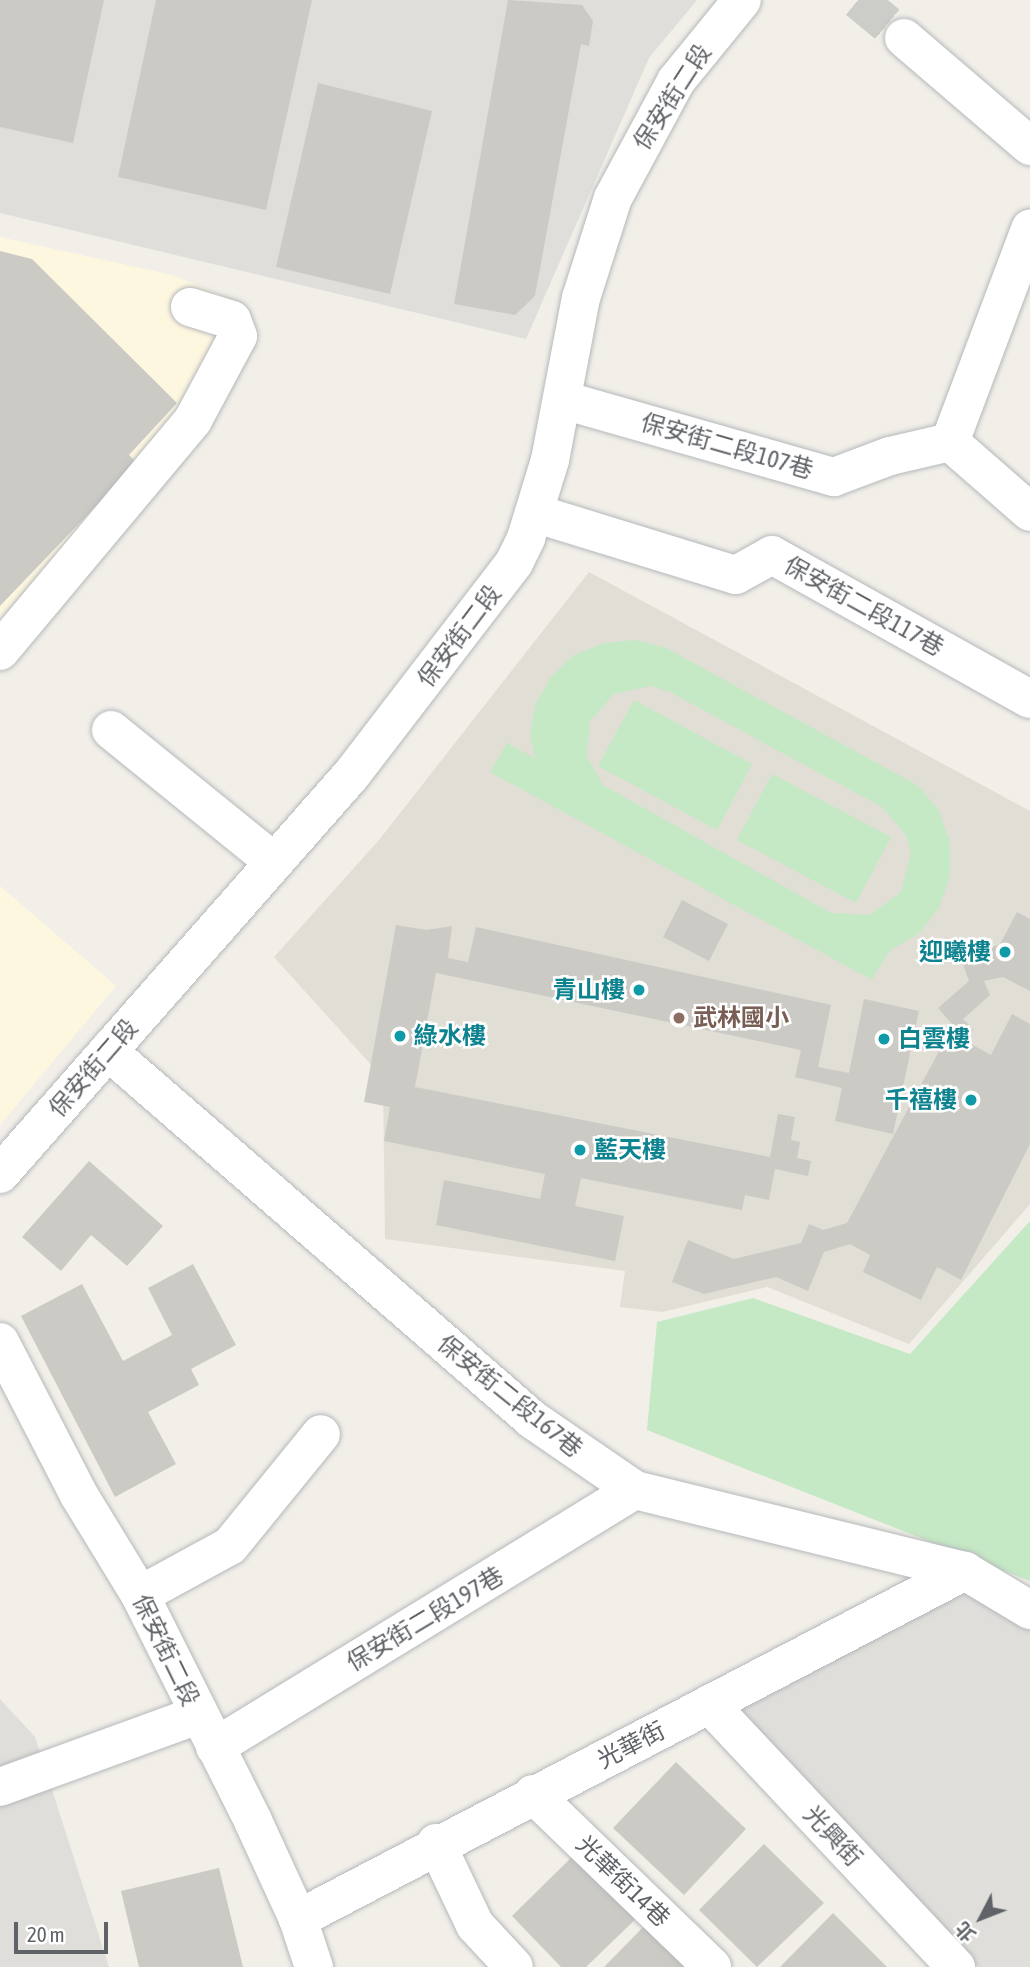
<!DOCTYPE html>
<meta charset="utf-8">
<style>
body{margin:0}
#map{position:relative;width:1030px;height:1967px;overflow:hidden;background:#f1efe8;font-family:"Asap Condensed","Noto Sans TC",sans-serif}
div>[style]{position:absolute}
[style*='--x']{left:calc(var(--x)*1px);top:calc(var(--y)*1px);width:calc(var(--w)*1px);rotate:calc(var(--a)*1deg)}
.commercial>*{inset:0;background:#fef7e0}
.industrial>*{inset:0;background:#e0deda}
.education>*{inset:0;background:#e1ded6}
.green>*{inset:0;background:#c5e8c5}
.building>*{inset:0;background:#cccac5}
.minor-tunnel>*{height:38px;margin-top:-19px;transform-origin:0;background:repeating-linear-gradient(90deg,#ccccc8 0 38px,transparent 0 57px)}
.roads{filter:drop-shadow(0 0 2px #b5b8bc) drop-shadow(0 0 2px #b5b8bc)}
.minor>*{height:38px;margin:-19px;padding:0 19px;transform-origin:19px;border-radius:19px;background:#fff}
.dots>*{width:19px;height:19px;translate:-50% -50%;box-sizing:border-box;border:4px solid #fff;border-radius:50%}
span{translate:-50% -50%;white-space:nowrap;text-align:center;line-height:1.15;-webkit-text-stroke:5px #fff;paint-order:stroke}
.street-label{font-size:24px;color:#5f6368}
.culture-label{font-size:24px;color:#0d838f;font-weight:700}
.right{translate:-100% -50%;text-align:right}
.left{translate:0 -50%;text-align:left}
.education-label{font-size:24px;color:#785e54;font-weight:700}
.north{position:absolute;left:946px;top:1883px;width:70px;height:70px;-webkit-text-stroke:5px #fff;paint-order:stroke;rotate:228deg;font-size:19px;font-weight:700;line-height:28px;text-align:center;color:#5f6368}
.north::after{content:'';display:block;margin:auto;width:24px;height:32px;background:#5f6368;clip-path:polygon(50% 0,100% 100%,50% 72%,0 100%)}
.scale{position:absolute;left:14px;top:1922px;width:94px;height:32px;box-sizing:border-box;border:4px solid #5f6368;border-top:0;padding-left:9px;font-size:21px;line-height:24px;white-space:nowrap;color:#5f6368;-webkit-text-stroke:5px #fff;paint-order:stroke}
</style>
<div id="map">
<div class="commercial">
<i style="clip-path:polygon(0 237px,172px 275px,246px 305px,260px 337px,205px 431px,0 670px)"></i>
<i style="clip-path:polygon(0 886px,116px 986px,0 1125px)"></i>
</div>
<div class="industrial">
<i style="clip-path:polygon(0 0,697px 0,649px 58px,526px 339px,0 213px)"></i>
<i style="clip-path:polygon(988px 1569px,1030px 1591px,1030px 1967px,978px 1967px,733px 1714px)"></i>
<i style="clip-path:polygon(0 1699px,35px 1737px,109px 1967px,0 1967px)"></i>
</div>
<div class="education">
<i style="clip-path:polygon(589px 572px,1030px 811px,1030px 1204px,909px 1344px,767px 1287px,662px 1312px,620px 1307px,625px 1271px,385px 1239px,383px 1078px,274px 957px,379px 840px)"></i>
</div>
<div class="green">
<i style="clip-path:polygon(evenodd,636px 640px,666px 648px,919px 786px,939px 811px,950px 842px,950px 876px,939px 908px,918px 934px,889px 951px,872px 980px,490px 772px,507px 743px,535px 758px,530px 736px,535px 705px,551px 677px,574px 655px,604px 643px,636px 640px,651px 686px,670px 692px,882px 807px,906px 835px,911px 854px,901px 892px,870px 915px,831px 913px,603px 785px,587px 757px,590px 721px,614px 694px,651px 686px)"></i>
<i style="clip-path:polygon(634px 700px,752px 764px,717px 830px,598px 766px)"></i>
<i style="clip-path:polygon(772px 774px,891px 837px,856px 903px,737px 840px)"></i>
<i style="clip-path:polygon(1030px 1221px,1030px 1581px,647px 1430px,657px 1322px,753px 1298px,910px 1354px)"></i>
</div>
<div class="building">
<i style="clip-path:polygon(0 0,104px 0,73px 143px,0 127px)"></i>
<i style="clip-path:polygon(156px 0,312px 0,266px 210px,118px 177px)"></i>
<i style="clip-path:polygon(508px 0,582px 5px,593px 21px,589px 46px,581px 44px,535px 296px,515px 315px,454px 304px)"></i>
<i style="clip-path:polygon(318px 83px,432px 111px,390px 294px,276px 267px)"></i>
<i style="clip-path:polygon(0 251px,32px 259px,177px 403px,129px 455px,137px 463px,0 606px)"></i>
<i style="clip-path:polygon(682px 900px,728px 924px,709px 961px,663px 937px)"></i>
<i style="clip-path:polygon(1017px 912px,1030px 919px,1030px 991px,1003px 977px,984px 981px,990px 995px,963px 1019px,973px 1029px,969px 1043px,991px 1055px,1012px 1014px,1030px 1024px,1030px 1144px,961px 1280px,937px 1267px,921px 1300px,863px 1272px,870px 1255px,850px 1244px,824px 1252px,808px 1291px,776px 1277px,704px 1294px,672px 1282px,688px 1240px,734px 1259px,801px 1243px,809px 1224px,823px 1230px,847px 1223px,953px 1025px,938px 1008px,969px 981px,961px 959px,1000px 944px)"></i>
<i style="clip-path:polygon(396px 925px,427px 930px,452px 926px,448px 958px,468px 962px,476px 927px,831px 1005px,818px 1067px,849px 1073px,864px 999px,919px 1011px,893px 1134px,835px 1121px,842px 1088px,795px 1077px,801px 1050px,436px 973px,415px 1087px,770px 1157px,778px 1114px,795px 1117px,791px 1140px,800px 1142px,797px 1158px,811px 1161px,808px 1176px,775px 1169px,769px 1200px,745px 1195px,742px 1210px,581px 1178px,575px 1206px,624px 1216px,615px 1261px,436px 1225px,444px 1180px,540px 1199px,545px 1174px,384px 1141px,390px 1107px,364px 1102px)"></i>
<i style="clip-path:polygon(89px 1161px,163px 1226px,127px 1266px,91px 1235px,61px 1271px,22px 1237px)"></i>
<i style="clip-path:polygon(193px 1264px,236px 1345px,191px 1369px,199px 1385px,148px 1412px,176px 1464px,115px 1497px,21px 1316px,82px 1284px,123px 1361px,172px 1335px,148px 1288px)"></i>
<i style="clip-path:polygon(676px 1762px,746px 1829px,684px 1895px,613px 1828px)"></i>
<i style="clip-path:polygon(764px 1844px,824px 1903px,757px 1967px,699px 1910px)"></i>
<i style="clip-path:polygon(583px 1846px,645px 1910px,586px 1967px,561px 1967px,512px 1916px)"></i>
<i style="clip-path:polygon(219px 1868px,243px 1967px,139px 1967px,121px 1891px)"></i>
<i style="clip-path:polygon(833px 1913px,887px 1967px,780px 1967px)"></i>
<i style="clip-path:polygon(654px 1916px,706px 1967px,604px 1967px)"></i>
</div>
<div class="minor-tunnel">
<i style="--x:858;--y:0;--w:60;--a:39.6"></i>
</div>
<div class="roads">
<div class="minor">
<i style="--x:904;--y:38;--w:166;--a:40.6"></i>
<i style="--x:563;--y:400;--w:282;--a:15.9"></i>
<i style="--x:834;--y:477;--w:60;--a:-20.6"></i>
<i style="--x:890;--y:456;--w:62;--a:-13.1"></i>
<i style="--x:950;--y:442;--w:106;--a:41.2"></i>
<i style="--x:950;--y:442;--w:228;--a:-69.4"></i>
<i style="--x:534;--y:513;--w:211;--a:17.1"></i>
<i style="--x:736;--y:575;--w:41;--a:-29.1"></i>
<i style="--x:772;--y:555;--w:295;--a:29.2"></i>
<i style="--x:0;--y:651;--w:301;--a:-50.1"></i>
<i style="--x:193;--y:420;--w:95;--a:-61.8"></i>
<i style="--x:238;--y:336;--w:17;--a:-111"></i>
<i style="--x:232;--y:320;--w:44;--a:-162.8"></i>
<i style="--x:111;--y:730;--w:210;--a:39"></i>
<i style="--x:108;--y:1051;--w:563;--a:40.97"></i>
<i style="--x:533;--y:1420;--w:124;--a:34.5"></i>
<i style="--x:635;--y:1490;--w:340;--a:13.8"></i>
<i style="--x:965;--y:1571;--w:76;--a:31"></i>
<i style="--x:0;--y:1174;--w:533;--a:-48.65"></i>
<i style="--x:352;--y:774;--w:266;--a:-52.5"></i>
<i style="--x:514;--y:563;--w:28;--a:-64"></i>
<i style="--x:526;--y:538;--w:82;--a:-72.9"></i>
<i style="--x:550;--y:460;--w:165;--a:-79.2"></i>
<i style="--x:581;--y:298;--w:105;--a:-72.3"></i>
<i style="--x:613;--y:198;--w:133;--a:-61.7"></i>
<i style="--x:676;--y:81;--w:104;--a:-50.8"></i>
<i style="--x:0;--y:1342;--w:172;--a:62.7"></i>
<i style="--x:79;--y:1495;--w:117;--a:58.6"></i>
<i style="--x:140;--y:1595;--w:253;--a:63.4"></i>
<i style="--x:253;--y:1821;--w:108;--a:65.3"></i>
<i style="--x:298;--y:1919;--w:51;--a:71.6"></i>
<i style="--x:140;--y:1595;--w:102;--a:-28.6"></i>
<i style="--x:230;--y:1546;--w:144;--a:-50.9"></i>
<i style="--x:709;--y:1704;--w:361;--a:46.8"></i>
<i style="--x:215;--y:1747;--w:492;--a:-31.5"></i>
<i style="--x:0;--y:1787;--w:211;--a:-20"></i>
<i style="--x:533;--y:1794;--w:249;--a:44"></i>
<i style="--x:436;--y:1843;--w:91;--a:64.6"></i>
<i style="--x:475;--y:1925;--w:57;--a:47.1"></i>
<i style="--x:298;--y:1919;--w:752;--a:-27.55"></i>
</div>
</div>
<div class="dots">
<i style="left:1005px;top:952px;background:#0f9aa8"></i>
<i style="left:639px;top:990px;background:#0f9aa8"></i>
<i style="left:679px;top:1018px;background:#8d6e63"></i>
<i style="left:400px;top:1036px;background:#0f9aa8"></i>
<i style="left:884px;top:1039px;background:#0f9aa8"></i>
<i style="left:971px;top:1100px;background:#0f9aa8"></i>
<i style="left:580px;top:1150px;background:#0f9aa8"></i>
</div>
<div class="street-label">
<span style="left:672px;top:97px;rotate:-57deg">保安街二段</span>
<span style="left:727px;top:446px;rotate:16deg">保安街二段107巷</span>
<span style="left:864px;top:606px;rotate:29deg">保安街二段117巷</span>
<span style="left:459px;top:636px;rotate:-53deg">保安街二段</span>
<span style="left:93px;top:1068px;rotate:-49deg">保安街二段</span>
<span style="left:510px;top:1396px;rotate:39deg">保安街二段167巷</span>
<span style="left:425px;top:1619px;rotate:-31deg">保安街二段197巷</span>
<span style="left:166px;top:1650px;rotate:64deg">保安街二段</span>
<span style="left:631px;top:1745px;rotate:-27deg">光華街</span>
<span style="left:833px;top:1836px;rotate:47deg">光興街</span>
<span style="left:623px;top:1881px;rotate:44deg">光華街14巷</span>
</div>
<div class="culture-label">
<span class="right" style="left:991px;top:952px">迎曦樓</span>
<span class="right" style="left:625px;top:990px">青山樓</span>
<span class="left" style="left:414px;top:1036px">綠水樓</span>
<span class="left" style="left:898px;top:1039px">白雲樓</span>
<span class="right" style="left:957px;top:1100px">千禧樓</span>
<span class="left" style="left:594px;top:1150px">藍天樓</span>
</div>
<div class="education-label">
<span class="left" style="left:693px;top:1018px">武林國小</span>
</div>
<div class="north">北</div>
<div class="scale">20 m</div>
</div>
